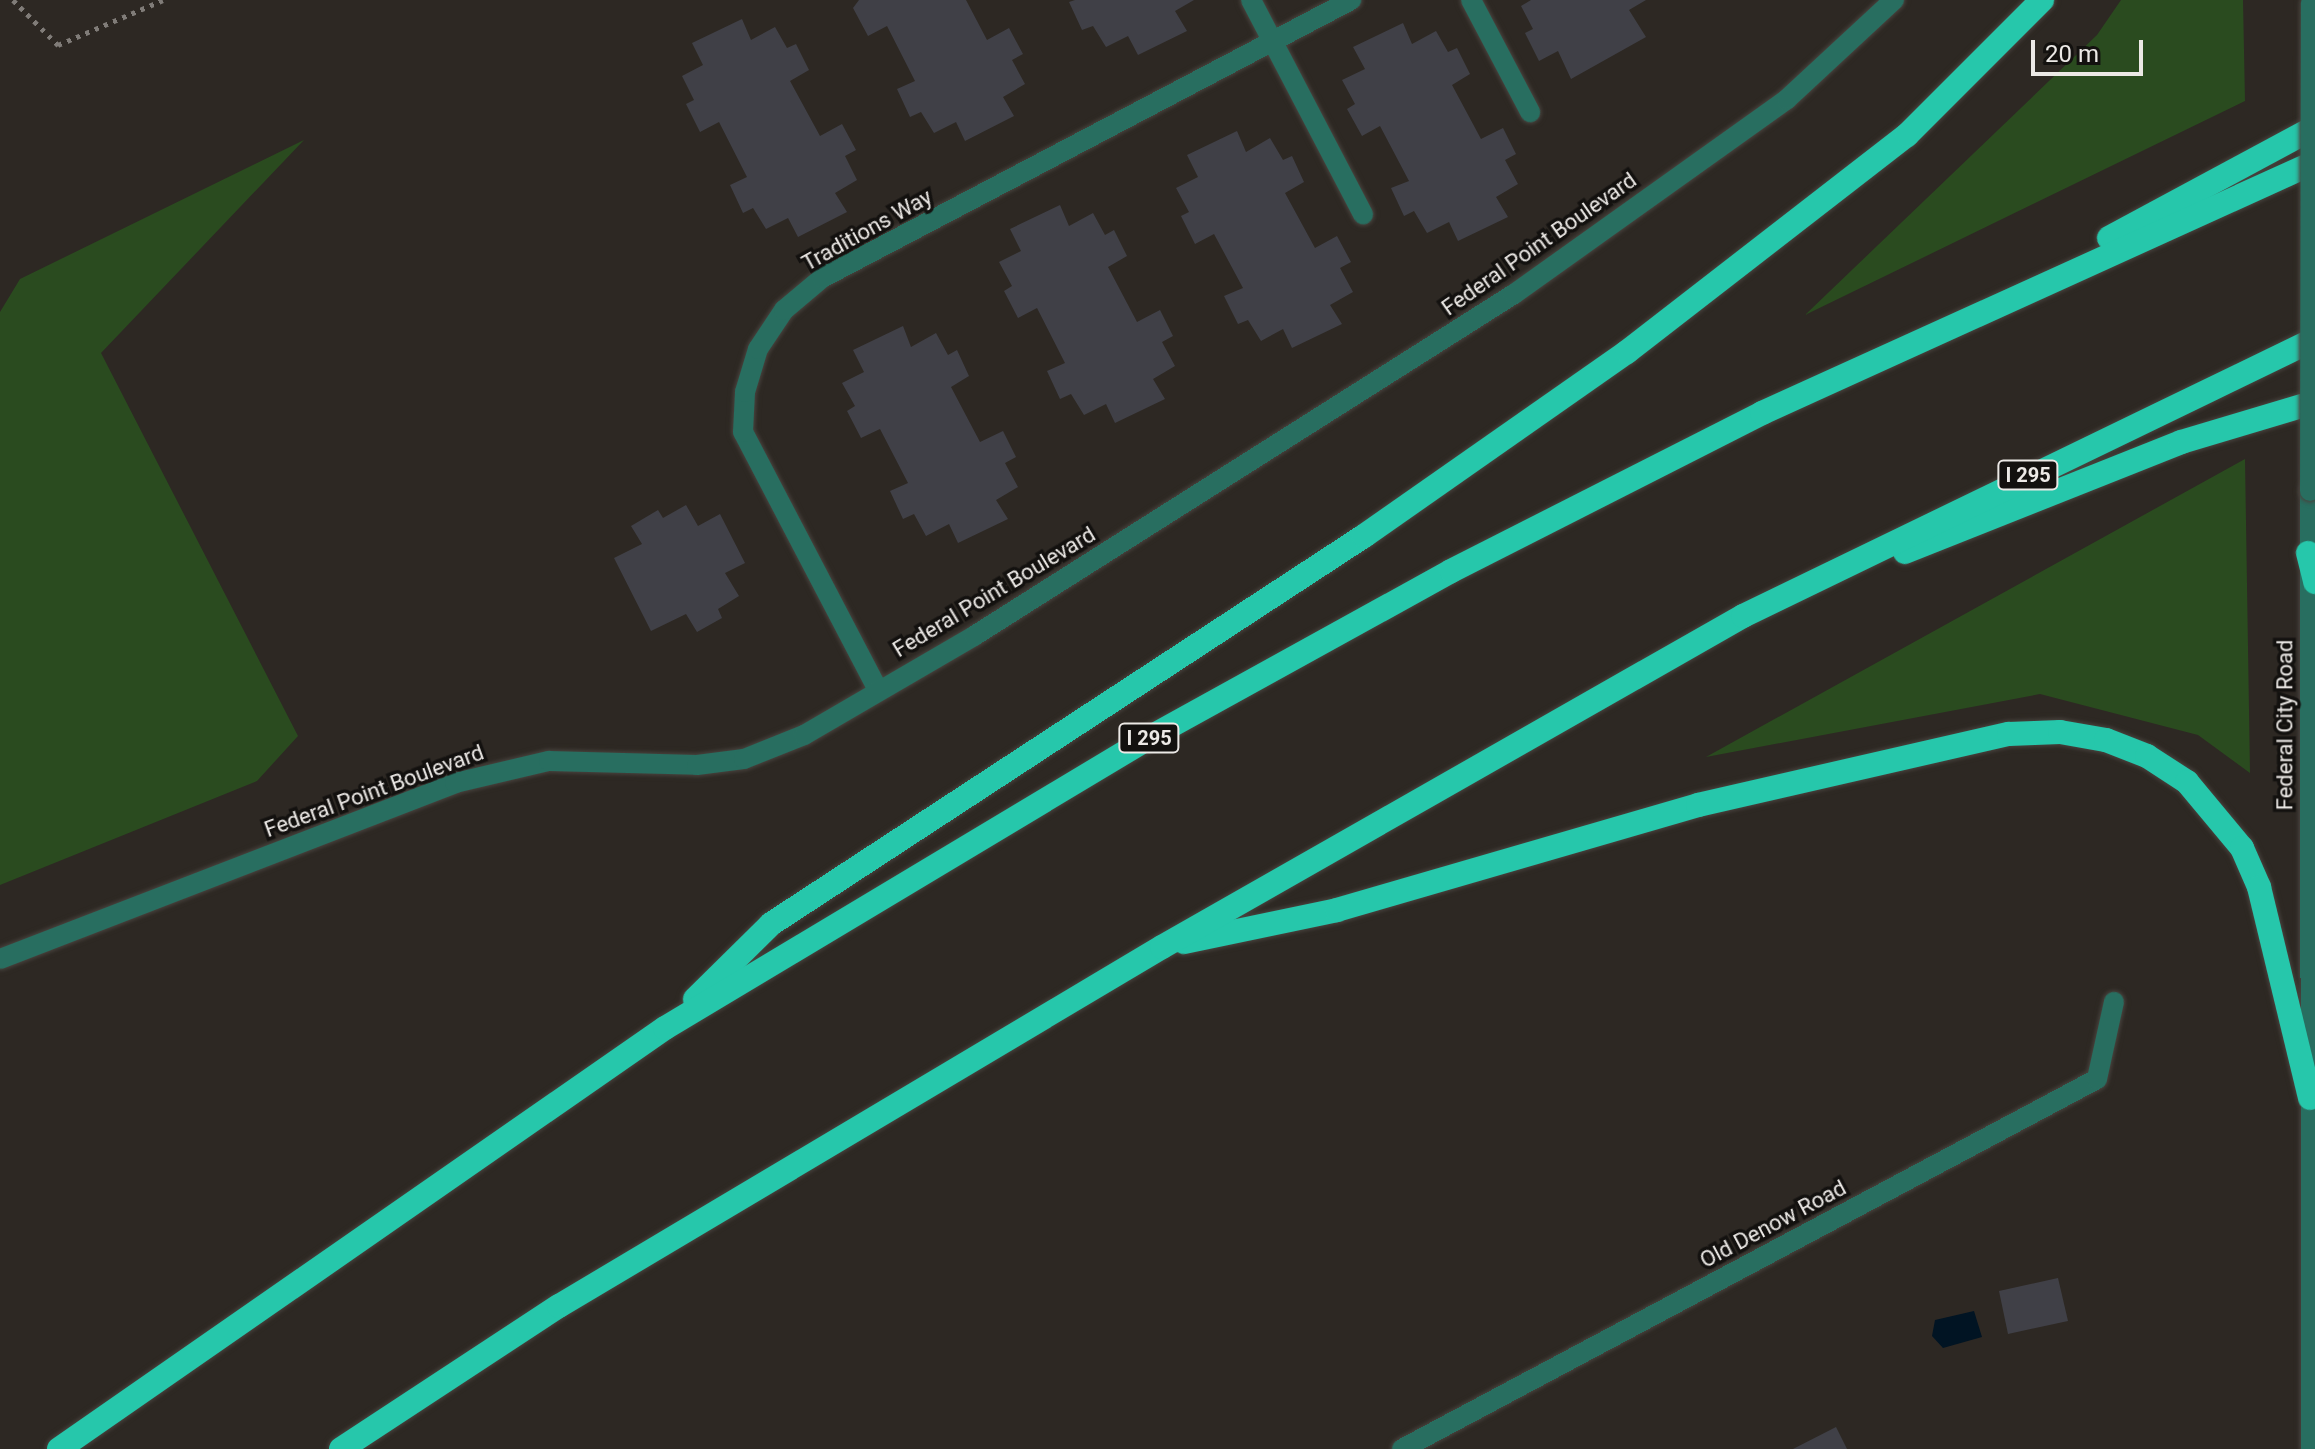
<!DOCTYPE html>
<style>
body{margin:0}
#map{position:relative;width:2315px;height:1449px;overflow:hidden;background:#2d2823;font-family:Roboto,sans-serif}
div>[style]{position:absolute}
[style*='--x']{left:calc(var(--x)*1px);top:calc(var(--y)*1px);width:calc(var(--w)*1px);rotate:calc(var(--a)*1deg)}
.green>*{inset:0;background:#2a4b1f}
.water>*{inset:0;background:#011423}
.building>*{inset:0;background:#404047}
.path>*{height:5px;margin-top:-2.5px;transform-origin:0;background:repeating-linear-gradient(90deg,#807c78 0 4px,transparent 0 10px)}
.roads{filter:drop-shadow(0 0 2px #48433e) drop-shadow(0 0 2px #48433e)}
.minor>*{height:20px;margin:-10px;padding:0 10px;transform-origin:10px;border-radius:10px;background:#286e60}
.highway>*{height:24px;margin:-12px;padding:0 12px;transform-origin:12px;border-radius:12px;background:#26c7ab}
.bridges{filter:drop-shadow(0 0 2px #48433e) drop-shadow(0 0 2px #48433e)}
.minor-bridge>*{height:20px;margin:-10px;padding:0 10px;transform-origin:10px;border-radius:10px;background:#286e60}
span{translate:-50% -50%;white-space:nowrap;text-align:center;line-height:1.15;-webkit-text-stroke:7px #13110f;paint-order:stroke}
.shield-label span{padding:2px 6px;background:#13110f;border:2px solid;border-radius:6px;-webkit-text-stroke-width:0}
.shield-label{font-size:20px;color:#ece9e6;font-weight:700}
.street-label{font-size:22px;color:#ece9e6}
.scale{position:absolute;left:2031px;top:40px;width:112px;height:36px;box-sizing:border-box;border:4px solid #ece9e6;border-top:0;padding-left:10px;font-size:24px;line-height:28px;white-space:nowrap;color:#ece9e6;-webkit-text-stroke:6px #13110f;paint-order:stroke}
</style>
<div id="map">
<div class="green">
<i style="clip-path:polygon(2121px 0,2243px 0,2245px 101px,1805px 315px,2097px 35px)"></i>
<i style="clip-path:polygon(304px 140px,101px 353px,298px 736px,257px 781px,0 885px,0 312px,20px 279px)"></i>
<i style="clip-path:polygon(2245px 459px,2250px 773px,2198px 735px,2040px 694px,1706px 757px)"></i>
</div>
<div class="water">
<i style="clip-path:polygon(1974px 1311px,1982px 1337px,1943px 1348px,1932px 1336px,1935px 1320px)"></i>
</div>
<div class="building">
<i style="clip-path:polygon(859px 0,966px 0,987px 40px,1009px 28px,1023px 54px,1012px 60px,1025px 84px,1003px 97px,1014px 116px,965px 141px,956px 122px,934px 133px,921px 112px,910px 117px,897px 89px,915px 81px,887px 26px,868px 36px,853px 8px)"></i>
<i style="clip-path:polygon(1075px 0,1194px 0,1175px 11px,1187px 31px,1138px 55px,1128px 36px,1106px 47px,1093px 26px,1082px 30px,1069px 2px)"></i>
<i style="clip-path:polygon(1531px 0,1646px 0,1629px 10px,1646px 37px,1571px 79px,1558px 51px,1539px 61px,1525px 33px,1533px 29px,1521px 6px)"></i>
<i style="clip-path:polygon(742px 19px,751px 40px,775px 27px,787px 48px,796px 44px,809px 70px,790px 81px,820px 136px,842px 124px,856px 150px,845px 156px,857px 180px,835px 193px,847px 212px,798px 237px,788px 218px,766px 229px,753px 208px,743px 213px,730px 185px,747px 177px,719px 122px,700px 132px,686px 104px,694px 100px,682px 76px,703px 65px,692px 43px)"></i>
<i style="clip-path:polygon(1403px 23px,1412px 44px,1436px 31px,1448px 52px,1457px 48px,1470px 74px,1452px 85px,1481px 139px,1503px 128px,1516px 154px,1505px 160px,1518px 184px,1496px 197px,1508px 217px,1458px 241px,1449px 222px,1427px 233px,1414px 211px,1404px 216px,1391px 188px,1409px 181px,1380px 126px,1362px 136px,1347px 109px,1355px 104px,1342px 80px,1365px 69px,1353px 47px)"></i>
<i style="clip-path:polygon(1237px 131px,1246px 152px,1270px 138px,1283px 160px,1292px 156px,1304px 182px,1285px 193px,1315px 248px,1337px 236px,1351px 262px,1340px 268px,1353px 292px,1330px 305px,1342px 324px,1292px 348px,1283px 329px,1261px 341px,1248px 320px,1238px 324px,1224px 296px,1243px 288px,1214px 234px,1195px 244px,1181px 216px,1189px 212px,1176px 188px,1198px 177px,1187px 155px)"></i>
<i style="clip-path:polygon(1060px 205px,1069px 226px,1093px 213px,1105px 235px,1114px 230px,1127px 256px,1108px 267px,1137px 322px,1160px 310px,1173px 336px,1162px 342px,1175px 366px,1153px 379px,1165px 399px,1115px 423px,1106px 404px,1084px 415px,1071px 394px,1060px 399px,1047px 371px,1065px 363px,1037px 308px,1018px 318px,1004px 291px,1012px 286px,999px 262px,1021px 251px,1010px 229px)"></i>
<i style="clip-path:polygon(903px 326px,911px 347px,936px 333px,948px 355px,957px 350px,969px 376px,951px 387px,980px 442px,1003px 431px,1016px 457px,1005px 463px,1018px 487px,996px 500px,1008px 519px,958px 543px,949px 524px,926px 536px,914px 514px,903px 519px,890px 491px,908px 483px,880px 429px,861px 438px,847px 411px,855px 406px,842px 383px,864px 372px,853px 350px)"></i>
<i style="clip-path:polygon(686px 505px,698px 526px,720px 514px,745px 563px,725px 573px,739px 596px,718px 609px,722px 618px,697px 632px,686px 614px,651px 631px,614px 558px,642px 544px,631px 526px,658px 510px,663px 518px)"></i>
<i style="clip-path:polygon(2058px 1278px,2068px 1321px,2008px 1334px,1999px 1291px)"></i>
<i style="clip-path:polygon(1836px 1427px,1847px 1449px,1793px 1449px)"></i>
</div>
<div class="path">
<i style="--x:13;--y:0;--w:64;--a:45"></i>
<i style="--x:58;--y:45;--w:114;--a:-23.2"></i>
</div>
<div class="roads">
<div class="minor">
<i style="--x:1251;--y:0;--w:242;--a:62.4"></i>
<i style="--x:1471;--y:0;--w:127;--a:62.2"></i>
<i style="--x:2310;--y:491;--w:958;--a:89.94"></i>
<i style="--x:878;--y:690;--w:291;--a:-117.6"></i>
<i style="--x:743;--y:432;--w:40;--a:-87.1"></i>
<i style="--x:745;--y:392;--w:45;--a:-73.2"></i>
<i style="--x:758;--y:349;--w:47;--a:-56.3"></i>
<i style="--x:784;--y:310;--w:50;--a:-40.1"></i>
<i style="--x:822;--y:278;--w:598;--a:-27.72"></i>
<i style="--x:0;--y:959;--w:488;--a:-21.1"></i>
<i style="--x:455;--y:783;--w:97;--a:-13.2"></i>
<i style="--x:549;--y:761;--w:148;--a:1.5"></i>
<i style="--x:697;--y:765;--w:47;--a:-7.3"></i>
<i style="--x:744;--y:759;--w:65;--a:-21.8"></i>
<i style="--x:804;--y:735;--w:197;--a:-30.2"></i>
<i style="--x:974;--y:636;--w:639;--a:-32.35"></i>
<i style="--x:1514;--y:294;--w:335;--a:-35.5"></i>
<i style="--x:1787;--y:99;--w:146;--a:-42.8"></i>
<i style="--x:1402;--y:1449;--w:787;--a:-28.03"></i>
<i style="--x:2097;--y:1079;--w:79;--a:-77.6"></i>
</div>
<div class="highway">
<i style="--x:2109;--y:238;--w:234;--a:-28.3"></i>
<i style="--x:1905;--y:552;--w:297;--a:-21.7"></i>
<i style="--x:2181;--y:442;--w:140;--a:-16.6"></i>
<i style="--x:2308;--y:553;--w:30;--a:76"></i>
<i style="--x:1184;--y:942;--w:156;--a:-11.8"></i>
<i style="--x:1337;--y:910;--w:376;--a:-16.2"></i>
<i style="--x:1698;--y:805;--w:319;--a:-12.9"></i>
<i style="--x:2009;--y:734;--w:51;--a:-2.2"></i>
<i style="--x:2060;--y:732;--w:47;--a:9.9"></i>
<i style="--x:2106;--y:740;--w:44;--a:21.3"></i>
<i style="--x:2147;--y:756;--w:48;--a:33"></i>
<i style="--x:2187;--y:782;--w:86;--a:50.2"></i>
<i style="--x:2242;--y:848;--w:43;--a:66.4"></i>
<i style="--x:2259;--y:887;--w:217;--a:76.4"></i>
<i style="--x:695;--y:999;--w:107;--a:-44.6"></i>
<i style="--x:771;--y:924;--w:709;--a:-33.2"></i>
<i style="--x:1364;--y:536;--w:321;--a:-35"></i>
<i style="--x:1627;--y:352;--w:354;--a:-37.8"></i>
<i style="--x:1907;--y:135;--w:191;--a:-45"></i>
<i style="--x:59;--y:1449;--w:738;--a:-34.79"></i>
<i style="--x:665;--y:1028;--w:562;--a:-30.95"></i>
<i style="--x:1147;--y:739;--w:347;--a:-28.9"></i>
<i style="--x:1451;--y:571;--w:349;--a:-26.9"></i>
<i style="--x:1762;--y:413;--w:607;--a:-24.41"></i>
<i style="--x:341;--y:1449;--w:261;--a:-33.3"></i>
<i style="--x:559;--y:1306;--w:702;--a:-30.77"></i>
<i style="--x:1162;--y:947;--w:669;--a:-29.67"></i>
<i style="--x:1743;--y:616;--w:636;--a:-25.84"></i>
</div>
</div>
<div class="bridges">
<div class="minor-bridge">
<i style="--x:2310;--y:491;--w:488;--a:-89.9"></i>
</div>
</div>
<div class="shield-label">
<span style="left:2028px;top:475px">I 295</span>
<span style="left:1149px;top:738px">I 295</span>
</div>
<div class="street-label">
<span style="left:867px;top:230px;rotate:-29deg">Traditions Way</span>
<span style="left:1539px;top:244px;rotate:-35deg">Federal Point Boulevard</span>
<span style="left:994px;top:592px;rotate:-31deg">Federal Point Boulevard</span>
<span style="left:2285px;top:725px;rotate:-90deg">Federal City Road</span>
<span style="left:374px;top:791px;rotate:-20deg">Federal Point Boulevard</span>
<span style="left:1773px;top:1224px;rotate:-28deg">Old Denow Road</span>
</div>
<div class="scale">20 m</div>
</div>
